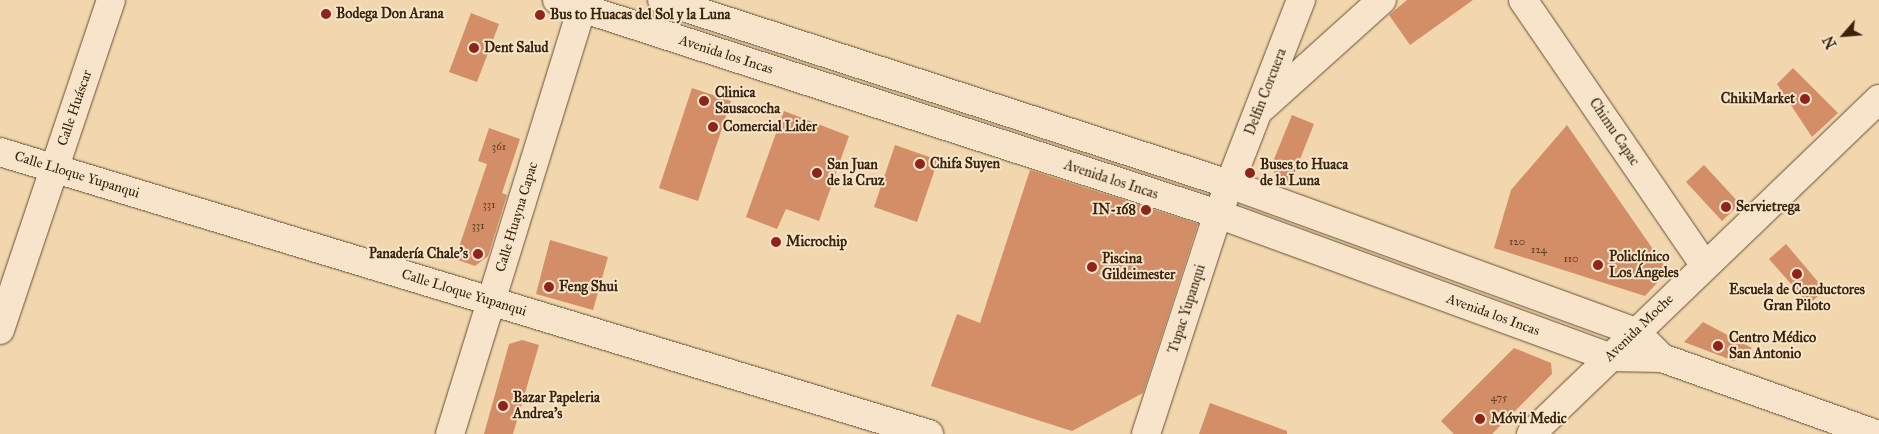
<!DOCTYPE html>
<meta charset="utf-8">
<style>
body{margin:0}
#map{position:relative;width:1879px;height:434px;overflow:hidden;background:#f2d6ad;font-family:"IM FELL Great Primer",serif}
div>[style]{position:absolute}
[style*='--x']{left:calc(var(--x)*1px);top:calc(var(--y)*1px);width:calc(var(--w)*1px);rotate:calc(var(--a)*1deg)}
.building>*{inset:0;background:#d48e67}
.roads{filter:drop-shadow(0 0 1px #675034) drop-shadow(0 0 1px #675034)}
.minor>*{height:28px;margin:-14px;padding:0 14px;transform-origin:14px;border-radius:14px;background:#f7e4ca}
.dots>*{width:14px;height:14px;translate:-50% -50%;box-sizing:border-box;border:2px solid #f7e4ca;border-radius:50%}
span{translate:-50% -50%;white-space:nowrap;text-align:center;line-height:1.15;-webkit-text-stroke:4px #f7e4ca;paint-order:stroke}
.number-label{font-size:11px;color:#603e22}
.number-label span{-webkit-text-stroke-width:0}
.poi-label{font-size:14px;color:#39230b;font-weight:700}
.left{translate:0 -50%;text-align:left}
.right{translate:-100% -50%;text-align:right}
.street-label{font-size:14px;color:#39230b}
.north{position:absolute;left:1819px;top:10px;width:50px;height:50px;-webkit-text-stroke:4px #f7e4ca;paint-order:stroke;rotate:243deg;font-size:14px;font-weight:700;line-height:20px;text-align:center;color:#39230b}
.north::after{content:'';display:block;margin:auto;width:18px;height:22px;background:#39230b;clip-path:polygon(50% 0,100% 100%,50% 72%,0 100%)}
</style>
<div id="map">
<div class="building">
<i style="clip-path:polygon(1407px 0,1473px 0,1410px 45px,1389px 15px)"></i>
<i style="clip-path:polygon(471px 13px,499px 24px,477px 82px,449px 72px)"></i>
<i style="clip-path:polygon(1793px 68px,1838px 113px,1812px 137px,1777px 84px)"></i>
<i style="clip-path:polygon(692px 88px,731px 101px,698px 201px,659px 188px)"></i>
<i style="clip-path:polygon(784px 111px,849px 136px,819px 221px,786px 209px,777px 229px,746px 217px)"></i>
<i style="clip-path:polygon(1292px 115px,1314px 124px,1291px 182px,1275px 176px,1272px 164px)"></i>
<i style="clip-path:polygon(1567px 125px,1668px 271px,1645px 296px,1494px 248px,1511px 190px)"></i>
<i style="clip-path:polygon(489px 128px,520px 139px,502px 193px,507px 195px,488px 256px,475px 266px,455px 259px,487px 164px,478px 161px)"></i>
<i style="clip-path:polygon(895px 145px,938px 160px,917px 222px,874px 207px)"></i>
<i style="clip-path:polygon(1704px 165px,1740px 204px,1722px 221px,1686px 182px)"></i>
<i style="clip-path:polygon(1030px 170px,1198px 224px,1143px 393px,1072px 431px,931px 386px,957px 314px,980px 323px)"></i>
<i style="clip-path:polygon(550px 240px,608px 257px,593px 310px,536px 294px)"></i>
<i style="clip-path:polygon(1786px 244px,1825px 290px,1809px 304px,1769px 259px)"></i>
<i style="clip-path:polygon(1703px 322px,1752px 348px,1734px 361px,1684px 342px)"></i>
<i style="clip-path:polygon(522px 340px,539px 345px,513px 434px,484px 434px,509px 344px)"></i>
<i style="clip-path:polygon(1514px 348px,1551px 363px,1552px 374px,1492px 434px,1454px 434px,1441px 421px)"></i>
<i style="clip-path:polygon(1210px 403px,1287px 431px,1287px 434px,1199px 434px)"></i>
</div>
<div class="roads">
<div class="minor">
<i style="--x:557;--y:0;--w:695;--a:17.94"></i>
<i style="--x:1218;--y:214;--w:416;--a:20.1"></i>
<i style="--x:1609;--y:357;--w:53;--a:1.1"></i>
<i style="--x:1662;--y:358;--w:227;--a:19.6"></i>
<i style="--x:662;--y:0;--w:596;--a:17.98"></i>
<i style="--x:1229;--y:184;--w:433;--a:20"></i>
<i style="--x:1636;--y:332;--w:37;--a:45"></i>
<i style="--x:1523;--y:0;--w:320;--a:55.6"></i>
<i style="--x:1263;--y:107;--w:160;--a:-42"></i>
<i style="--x:0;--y:152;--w:971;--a:16.89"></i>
<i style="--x:0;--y:330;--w:348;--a:-71.4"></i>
<i style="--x:450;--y:434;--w:454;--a:-72.8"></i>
<i style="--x:1146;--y:434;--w:231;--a:-71.9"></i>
<i style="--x:1218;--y:214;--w:230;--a:-68.8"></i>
<i style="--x:1531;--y:434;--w:483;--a:-43.9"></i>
</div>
</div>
<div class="dots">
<i style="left:326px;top:14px;background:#8f2418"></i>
<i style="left:540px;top:15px;background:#8f2418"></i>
<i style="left:474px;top:48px;background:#8f2418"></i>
<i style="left:1805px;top:99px;background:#8f2418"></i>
<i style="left:704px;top:101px;background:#8f2418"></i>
<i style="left:713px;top:127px;background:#8f2418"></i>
<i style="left:920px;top:164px;background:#8f2418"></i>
<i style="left:817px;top:173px;background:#8f2418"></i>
<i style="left:1250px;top:173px;background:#8f2418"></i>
<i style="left:1726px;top:207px;background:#8f2418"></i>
<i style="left:1146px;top:210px;background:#8f2418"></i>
<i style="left:776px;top:242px;background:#8f2418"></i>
<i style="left:478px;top:254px;background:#8f2418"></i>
<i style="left:1598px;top:265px;background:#8f2418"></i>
<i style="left:1092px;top:267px;background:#8f2418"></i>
<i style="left:1797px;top:274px;background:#8f2418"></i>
<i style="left:549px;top:287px;background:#8f2418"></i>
<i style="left:1718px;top:346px;background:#8f2418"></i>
<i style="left:503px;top:406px;background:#8f2418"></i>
<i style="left:1480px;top:419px;background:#8f2418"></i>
</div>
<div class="number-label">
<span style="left:499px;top:147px">361</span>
<span style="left:489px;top:205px">331</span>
<span style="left:478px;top:226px">331</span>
<span style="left:1517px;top:242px">120</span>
<span style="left:1539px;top:250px">124</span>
<span style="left:1571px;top:259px">110</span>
<span style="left:1499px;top:398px">475</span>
</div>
<div class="poi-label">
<span class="left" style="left:336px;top:14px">Bodega Don Arana</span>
<span class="left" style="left:550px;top:15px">Bus to Huacas del Sol y la Luna</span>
<span class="left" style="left:484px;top:48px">Dent Salud</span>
<span class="left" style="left:715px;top:101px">Clinica<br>Sausacocha</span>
<span class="right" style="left:1795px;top:99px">ChikiMarket</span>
<span class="left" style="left:723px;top:127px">Comercial Lider</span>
<span class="left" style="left:930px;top:164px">Chifa Suyen</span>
<span class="left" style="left:827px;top:173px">San Juan<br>de la Cruz</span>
<span class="left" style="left:1260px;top:173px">Buses to Huaca<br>de la Luna</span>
<span class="left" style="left:1736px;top:207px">Servietrega</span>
<span class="right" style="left:1136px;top:210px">IN-168</span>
<span class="left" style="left:786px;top:242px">Microchip</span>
<span class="right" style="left:468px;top:254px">Panadería Chale's</span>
<span class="left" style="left:1609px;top:265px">Policlínico<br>Los Ángeles</span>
<span class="left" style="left:1102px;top:267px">Piscina<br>Gildeimester</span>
<span class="left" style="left:559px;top:287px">Feng Shui</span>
<span style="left:1797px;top:298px">Escuela de Conductores<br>Gran Piloto</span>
<span class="left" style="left:1729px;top:346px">Centro Médico<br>San Antonio</span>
<span class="left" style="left:513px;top:406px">Bazar Papeleria<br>Andrea's</span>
<span class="left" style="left:1491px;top:419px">Móvil Medic</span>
</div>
<div class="street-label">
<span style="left:726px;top:55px;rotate:18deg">Avenida los Incas</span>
<span style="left:1266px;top:92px;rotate:-69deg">Delfin Corcuera</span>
<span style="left:75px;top:108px;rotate:-71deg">Calle Huáscar</span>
<span style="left:1614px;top:132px;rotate:56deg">Chimu Capac</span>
<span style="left:77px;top:175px;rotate:17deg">Calle Lloque Yupanqui</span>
<span style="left:1111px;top:180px;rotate:18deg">Avenida los Incas</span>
<span style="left:517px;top:217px;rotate:-73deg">Calle Huayna Capac</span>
<span style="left:464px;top:293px;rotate:17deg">Calle Lloque Yupanqui</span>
<span style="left:1187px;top:309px;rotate:-72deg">Tupac Yupanqui</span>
<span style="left:1493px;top:315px;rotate:20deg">Avenida los Incas</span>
<span style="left:1639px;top:328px;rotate:-44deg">Avenida Moche</span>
</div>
<div class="north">N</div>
</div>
